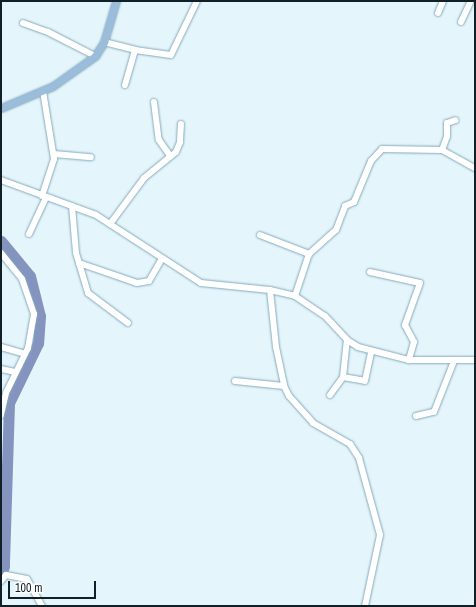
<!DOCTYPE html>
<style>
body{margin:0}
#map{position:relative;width:476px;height:607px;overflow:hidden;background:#e5f5fc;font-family:"Archivo Narrow",sans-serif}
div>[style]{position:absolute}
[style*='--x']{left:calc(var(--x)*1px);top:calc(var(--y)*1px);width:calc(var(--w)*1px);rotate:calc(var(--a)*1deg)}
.river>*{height:11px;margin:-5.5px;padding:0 5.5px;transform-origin:5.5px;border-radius:5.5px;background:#8593bf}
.roads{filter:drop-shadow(0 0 1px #83abbb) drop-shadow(0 0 1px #83abbb)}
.minor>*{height:6px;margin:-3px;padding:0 3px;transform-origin:3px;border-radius:3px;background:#fff}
.major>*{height:7px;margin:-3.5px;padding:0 3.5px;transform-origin:3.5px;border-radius:3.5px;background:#9bbcdb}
span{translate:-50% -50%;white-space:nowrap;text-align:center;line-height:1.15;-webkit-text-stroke:4px #fff;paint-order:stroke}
.frame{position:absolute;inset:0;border:2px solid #102026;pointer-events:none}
.scale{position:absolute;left:8px;top:581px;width:88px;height:18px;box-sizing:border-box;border:2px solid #102026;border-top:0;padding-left:5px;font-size:12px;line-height:14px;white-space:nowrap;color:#102026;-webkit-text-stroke:3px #fff;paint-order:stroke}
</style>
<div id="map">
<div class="river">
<i style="--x:1;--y:241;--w:45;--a:50.4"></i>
<i style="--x:30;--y:276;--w:41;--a:76"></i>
<i style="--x:40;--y:316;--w:27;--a:94"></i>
<i style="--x:38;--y:343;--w:67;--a:115.8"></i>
<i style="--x:9;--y:403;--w:163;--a:91.8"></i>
<i style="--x:4;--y:566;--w:9;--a:108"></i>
</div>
<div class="roads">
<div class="minor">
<i style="--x:438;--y:13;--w:13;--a:-67"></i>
<i style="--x:461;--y:22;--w:23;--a:-65"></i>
<i style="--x:23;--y:23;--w:27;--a:20"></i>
<i style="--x:48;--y:32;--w:53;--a:27.1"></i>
<i style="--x:104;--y:42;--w:32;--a:14"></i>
<i style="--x:135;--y:50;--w:36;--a:8"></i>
<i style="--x:171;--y:55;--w:60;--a:-64.3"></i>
<i style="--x:125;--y:85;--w:36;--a:-74"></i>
<i style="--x:154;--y:102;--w:38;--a:83"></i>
<i style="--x:159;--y:140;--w:19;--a:55"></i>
<i style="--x:442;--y:150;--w:15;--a:-70"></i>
<i style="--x:447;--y:136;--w:13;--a:-90"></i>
<i style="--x:447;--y:123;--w:9;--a:-18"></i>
<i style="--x:54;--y:154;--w:37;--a:5"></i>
<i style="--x:1;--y:180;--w:101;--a:20.2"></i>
<i style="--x:96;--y:215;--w:125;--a:32.9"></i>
<i style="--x:201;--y:283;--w:69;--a:5.8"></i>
<i style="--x:270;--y:290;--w:26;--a:13"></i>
<i style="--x:295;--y:296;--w:36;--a:34"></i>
<i style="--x:325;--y:316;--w:33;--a:47"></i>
<i style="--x:347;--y:340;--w:13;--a:32"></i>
<i style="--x:358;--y:347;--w:53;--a:14.3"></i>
<i style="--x:409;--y:360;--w:66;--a:0"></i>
<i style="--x:42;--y:196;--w:39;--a:-72"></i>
<i style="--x:54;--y:159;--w:69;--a:-99.2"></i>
<i style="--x:72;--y:206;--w:47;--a:85.1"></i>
<i style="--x:76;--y:253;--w:42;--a:73.3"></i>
<i style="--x:88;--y:293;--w:50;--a:36.9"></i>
<i style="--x:110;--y:224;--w:57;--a:-53.5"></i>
<i style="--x:144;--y:178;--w:41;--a:-39.1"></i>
<i style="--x:176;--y:152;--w:11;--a:-68"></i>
<i style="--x:180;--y:142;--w:18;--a:-87"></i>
<i style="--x:29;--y:234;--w:40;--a:-65"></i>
<i style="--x:260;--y:235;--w:53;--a:21.2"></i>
<i style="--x:1;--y:253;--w:33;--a:51"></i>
<i style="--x:22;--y:279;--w:37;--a:71"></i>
<i style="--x:34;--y:314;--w:35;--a:100"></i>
<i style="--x:28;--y:348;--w:50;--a:116.1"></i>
<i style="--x:6;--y:393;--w:23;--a:103"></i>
<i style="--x:79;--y:263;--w:61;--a:19"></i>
<i style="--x:137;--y:283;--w:12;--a:-9"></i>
<i style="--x:149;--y:281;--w:24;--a:-60"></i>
<i style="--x:370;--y:272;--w:51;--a:12.4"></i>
<i style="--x:420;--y:283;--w:45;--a:109.7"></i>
<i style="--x:405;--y:325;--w:19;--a:62"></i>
<i style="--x:414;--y:342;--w:19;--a:106"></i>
<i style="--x:270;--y:290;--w:57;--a:84"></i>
<i style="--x:276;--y:347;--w:40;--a:78"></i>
<i style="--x:284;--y:386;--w:11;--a:63"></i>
<i style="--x:289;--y:396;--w:36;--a:48"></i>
<i style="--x:313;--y:423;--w:43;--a:29.6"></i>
<i style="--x:350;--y:444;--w:17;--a:57"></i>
<i style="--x:359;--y:458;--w:80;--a:74.7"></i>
<i style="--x:380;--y:535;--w:73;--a:101.9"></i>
<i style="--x:295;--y:296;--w:44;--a:-71.6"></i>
<i style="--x:309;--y:254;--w:36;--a:-42"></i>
<i style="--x:336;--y:230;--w:26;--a:-69"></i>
<i style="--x:345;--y:206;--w:10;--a:-24"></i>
<i style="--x:354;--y:202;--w:44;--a:-67.5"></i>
<i style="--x:371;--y:161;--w:16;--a:-47"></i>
<i style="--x:382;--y:149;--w:60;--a:1"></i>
<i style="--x:442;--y:150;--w:38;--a:29"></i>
<i style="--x:1;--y:347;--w:25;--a:16"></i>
<i style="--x:1;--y:369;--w:14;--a:12"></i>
<i style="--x:343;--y:377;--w:22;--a:10"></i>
<i style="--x:365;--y:381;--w:30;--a:-78"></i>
<i style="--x:235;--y:381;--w:49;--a:5.8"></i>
<i style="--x:330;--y:395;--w:22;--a:-54"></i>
<i style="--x:343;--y:377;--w:37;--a:-84"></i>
<i style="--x:416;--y:416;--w:18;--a:-13"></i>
<i style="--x:434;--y:412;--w:55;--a:-68.6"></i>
<i style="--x:1;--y:581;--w:8;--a:-50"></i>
<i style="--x:6;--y:575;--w:21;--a:11"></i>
<i style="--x:27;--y:579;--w:31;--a:61"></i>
</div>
<div class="major">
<i style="--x:1;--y:108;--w:56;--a:-22.9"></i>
<i style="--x:53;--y:86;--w:52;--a:-35.5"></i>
<i style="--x:95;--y:56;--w:17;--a:-57"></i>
<i style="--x:104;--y:42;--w:43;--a:-73.7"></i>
</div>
</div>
<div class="frame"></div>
<div class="scale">100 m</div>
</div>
